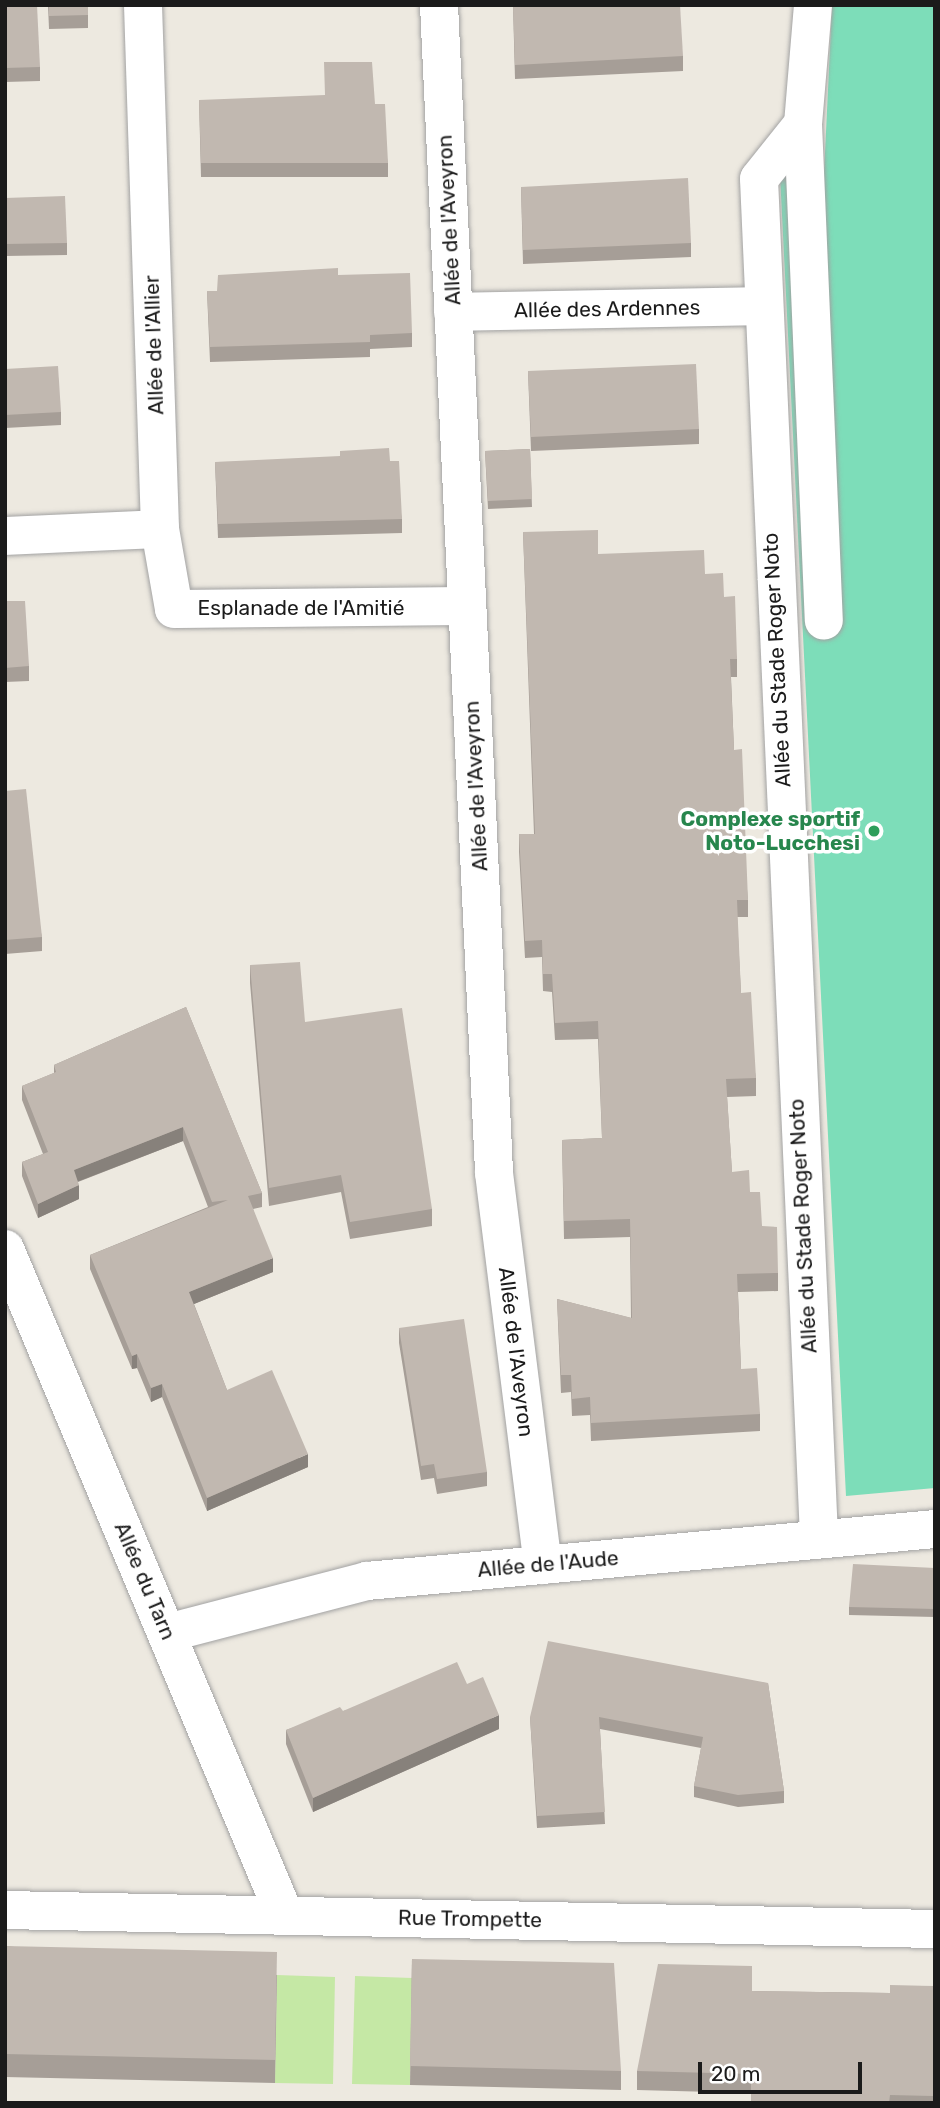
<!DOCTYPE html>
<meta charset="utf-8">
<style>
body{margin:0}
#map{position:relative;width:940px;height:2108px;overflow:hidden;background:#ede9e0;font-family:Rubik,sans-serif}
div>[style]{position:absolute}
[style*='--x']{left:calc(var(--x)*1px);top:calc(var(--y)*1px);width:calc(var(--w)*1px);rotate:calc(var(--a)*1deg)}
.grass>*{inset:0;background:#c5e8a5}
.pitch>*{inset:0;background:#7dddb9}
.roads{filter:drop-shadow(0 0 2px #a2a2a2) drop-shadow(0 0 2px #a2a2a2)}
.minor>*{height:38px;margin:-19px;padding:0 19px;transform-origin:19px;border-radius:19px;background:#fff}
.wall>*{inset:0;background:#a69e97}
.shaded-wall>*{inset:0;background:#87817b}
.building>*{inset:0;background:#c1b8b0}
.dots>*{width:19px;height:19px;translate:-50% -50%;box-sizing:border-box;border:4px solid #fff;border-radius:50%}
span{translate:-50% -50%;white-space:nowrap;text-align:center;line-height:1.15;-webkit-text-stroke:7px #fff;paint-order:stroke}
.street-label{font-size:21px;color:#1b1b1b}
.leisure-label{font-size:21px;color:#27864d;font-weight:700}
.right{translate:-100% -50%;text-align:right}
.frame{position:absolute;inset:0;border:7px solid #1b1b1b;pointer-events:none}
.scale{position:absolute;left:698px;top:2062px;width:164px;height:32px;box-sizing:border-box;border:4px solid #1b1b1b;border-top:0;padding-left:9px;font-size:21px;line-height:24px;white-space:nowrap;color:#1b1b1b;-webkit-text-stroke:5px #fff;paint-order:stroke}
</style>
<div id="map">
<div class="grass">
<i style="clip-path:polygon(277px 1975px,335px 1977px,333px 2084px,275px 2083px)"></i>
<i style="clip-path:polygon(355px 1976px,412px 1978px,410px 2085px,352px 2084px)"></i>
</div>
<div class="pitch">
<i style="clip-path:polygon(832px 5px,935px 5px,935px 1488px,846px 1496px,780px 175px,824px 174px)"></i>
</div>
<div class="roads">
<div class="minor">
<i style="--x:143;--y:5;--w:524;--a:88.14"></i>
<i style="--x:160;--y:529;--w:81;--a:80.1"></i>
<i style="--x:174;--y:609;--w:293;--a:-0.6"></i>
<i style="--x:439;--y:5;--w:1169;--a:87.3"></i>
<i style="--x:494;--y:1173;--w:395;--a:82.9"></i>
<i style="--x:813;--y:5;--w:119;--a:94.8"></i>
<i style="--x:803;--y:124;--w:70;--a:128.7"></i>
<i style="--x:759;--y:179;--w:1361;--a:87.47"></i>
<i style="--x:803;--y:124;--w:497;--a:87.6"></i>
<i style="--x:453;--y:312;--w:308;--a:-1.1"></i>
<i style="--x:5;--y:536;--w:155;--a:-2.6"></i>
<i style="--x:5;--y:1249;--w:721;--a:67.24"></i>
<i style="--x:167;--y:1633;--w:207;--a:-14.6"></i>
<i style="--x:367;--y:1581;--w:570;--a:-5.23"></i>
<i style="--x:5;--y:1910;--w:930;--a:1.17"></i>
</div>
</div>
<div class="wall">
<i style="clip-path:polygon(5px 5px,40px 67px,40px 81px,5px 82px)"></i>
<i style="clip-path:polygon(48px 5px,88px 5px,88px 28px,49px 29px)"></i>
<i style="clip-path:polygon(513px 5px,683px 56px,683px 71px,515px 79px)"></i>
<i style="clip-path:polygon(199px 100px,375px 104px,388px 163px,388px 177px,201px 177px)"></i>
<i style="clip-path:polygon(521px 187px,691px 243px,691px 257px,523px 264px)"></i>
<i style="clip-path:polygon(5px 198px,67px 243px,67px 255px,5px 256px)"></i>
<i style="clip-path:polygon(338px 275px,412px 333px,412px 347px,370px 349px,370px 357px,210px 362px,207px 291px,217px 291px)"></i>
<i style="clip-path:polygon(5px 369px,61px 412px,61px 425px,5px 428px)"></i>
<i style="clip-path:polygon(528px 371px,699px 429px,699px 444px,531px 451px)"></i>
<i style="clip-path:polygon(530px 449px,532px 507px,488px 509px,485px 451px)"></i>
<i style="clip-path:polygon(390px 461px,402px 519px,402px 533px,218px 538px,215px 462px)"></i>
<i style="clip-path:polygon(523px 532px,598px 554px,705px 574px,724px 597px,737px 659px,737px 677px,731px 677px,734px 750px,748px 900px,748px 917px,737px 917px,741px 993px,756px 1078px,756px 1096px,727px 1097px,732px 1172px,750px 1192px,778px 1273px,778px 1291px,738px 1292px,741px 1369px,760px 1414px,760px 1431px,591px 1441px,590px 1415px,572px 1416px,571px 1392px,561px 1393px,557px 1299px,631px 1318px,630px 1237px,564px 1239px,562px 1140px,602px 1138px,598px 1039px,555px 1040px,552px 992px,543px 991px,542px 957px,525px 958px,519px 852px,519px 834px,534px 834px)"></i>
<i style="clip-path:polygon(5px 601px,29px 666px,29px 681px,5px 682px)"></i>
<i style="clip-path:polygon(5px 791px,42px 937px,42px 951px,5px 954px)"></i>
<i style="clip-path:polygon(250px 965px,305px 1022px,432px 1209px,432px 1226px,350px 1239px,341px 1192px,269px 1206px,250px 983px)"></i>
<i style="clip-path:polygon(186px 1007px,262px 1193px,262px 1207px,253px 1209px,273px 1272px,194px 1304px,227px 1390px,308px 1467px,207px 1511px,162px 1397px,151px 1402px,137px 1368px,132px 1369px,90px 1269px,90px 1255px,208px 1207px,183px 1141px,78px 1182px,79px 1199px,38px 1218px,22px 1176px,22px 1162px,43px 1154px,22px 1100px,22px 1086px,54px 1073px,54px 1065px)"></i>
<i style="clip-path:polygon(399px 1328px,487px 1472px,487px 1486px,437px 1494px,434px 1478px,421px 1480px,399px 1343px)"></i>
<i style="clip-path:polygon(935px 1568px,935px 1617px,849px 1615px,849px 1607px)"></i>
<i style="clip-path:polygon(768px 1683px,784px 1791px,784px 1803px,738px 1807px,694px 1797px,694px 1786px,701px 1748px,600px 1729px,605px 1824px,537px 1828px,530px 1717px)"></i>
<i style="clip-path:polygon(467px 1684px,499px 1729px,313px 1812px,286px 1744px,286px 1730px,343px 1711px)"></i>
<i style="clip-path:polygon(5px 1946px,277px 1975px,275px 2083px,5px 2077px)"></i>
<i style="clip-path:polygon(412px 1959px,621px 2071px,621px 2090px,410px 2085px)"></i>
<i style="clip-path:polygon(935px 1986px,935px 2103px,751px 2103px,751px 2093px,637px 2090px,637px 2071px,752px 1991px,890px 1993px)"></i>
</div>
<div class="shaded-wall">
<i style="clip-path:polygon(183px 1127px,183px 1141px,74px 1183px,74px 1170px)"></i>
<i style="clip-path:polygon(79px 1185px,79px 1199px,38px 1218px,38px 1204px)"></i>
<i style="clip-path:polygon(273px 1258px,273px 1272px,189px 1306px,189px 1292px)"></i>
<i style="clip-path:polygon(137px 1354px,137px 1368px,132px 1369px,132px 1356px)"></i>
<i style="clip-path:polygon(162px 1384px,162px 1397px,151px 1402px,151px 1388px)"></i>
<i style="clip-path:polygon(308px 1454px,308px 1467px,207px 1511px,207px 1498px)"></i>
<i style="clip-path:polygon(499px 1715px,499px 1729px,313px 1812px,313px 1798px)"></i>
</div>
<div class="building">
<i style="clip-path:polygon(5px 5px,37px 5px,40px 67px,5px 68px)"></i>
<i style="clip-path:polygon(49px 5px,88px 5px,88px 15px,49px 16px)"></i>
<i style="clip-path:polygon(513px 5px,680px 5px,683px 56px,515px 65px)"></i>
<i style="clip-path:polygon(324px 62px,372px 62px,375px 104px,385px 104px,388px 163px,201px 163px,199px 100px,325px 95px)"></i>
<i style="clip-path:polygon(688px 178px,691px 243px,523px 250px,521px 187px)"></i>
<i style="clip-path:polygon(65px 196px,67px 243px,5px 244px,5px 198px)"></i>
<i style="clip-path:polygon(338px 268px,338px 275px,410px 273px,412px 333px,370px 335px,370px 342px,210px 347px,207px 291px,217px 291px,218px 275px)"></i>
<i style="clip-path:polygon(696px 364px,699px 429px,531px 437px,528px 371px)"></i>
<i style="clip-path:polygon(58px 366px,61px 412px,5px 415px,5px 369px)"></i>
<i style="clip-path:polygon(389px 448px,390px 461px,399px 461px,402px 519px,218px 524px,215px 462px,340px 456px,340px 451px)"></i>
<i style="clip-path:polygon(530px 449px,532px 499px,488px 501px,485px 451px)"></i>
<i style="clip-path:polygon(598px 530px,598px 554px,704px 550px,705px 574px,723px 573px,724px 597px,735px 596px,737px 659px,730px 659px,734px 750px,742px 749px,748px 900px,737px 900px,741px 993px,751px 992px,756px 1078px,726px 1079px,732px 1172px,749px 1170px,750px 1192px,760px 1192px,762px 1226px,777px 1227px,778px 1273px,737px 1274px,741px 1369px,757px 1368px,760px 1414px,591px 1423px,590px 1397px,572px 1399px,571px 1375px,561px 1375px,557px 1299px,632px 1318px,630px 1219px,564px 1221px,562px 1140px,602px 1138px,598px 1021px,555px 1023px,552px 974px,543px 974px,542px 940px,525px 941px,519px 834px,535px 834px,523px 532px)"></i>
<i style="clip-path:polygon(5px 601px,25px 601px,29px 666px,5px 668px)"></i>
<i style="clip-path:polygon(26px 789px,42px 937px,5px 940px,5px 791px)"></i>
<i style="clip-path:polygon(300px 962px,305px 1022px,402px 1008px,432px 1209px,350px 1222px,341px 1175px,269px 1188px,250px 965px)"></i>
<i style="clip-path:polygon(186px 1007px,262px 1193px,248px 1196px,273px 1258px,189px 1292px,227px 1390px,272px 1370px,308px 1454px,207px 1498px,162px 1384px,151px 1388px,137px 1354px,132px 1356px,90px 1255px,228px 1200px,212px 1202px,183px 1127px,74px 1170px,79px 1185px,38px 1204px,22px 1162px,48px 1152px,22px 1086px,56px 1072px,54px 1065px)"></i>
<i style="clip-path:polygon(464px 1319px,487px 1472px,437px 1479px,434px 1464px,421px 1466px,399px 1328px)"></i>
<i style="clip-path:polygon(853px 1564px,935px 1568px,935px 1609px,849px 1607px)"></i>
<i style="clip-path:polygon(548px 1641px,768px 1683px,784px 1791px,738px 1795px,694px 1786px,703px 1737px,599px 1717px,605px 1812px,537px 1816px,530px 1717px)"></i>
<i style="clip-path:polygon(457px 1662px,467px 1684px,483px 1677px,499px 1715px,313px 1798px,286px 1730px,340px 1707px,343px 1711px)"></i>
<i style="clip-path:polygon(5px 1946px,277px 1952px,275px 2060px,5px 2054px)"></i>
<i style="clip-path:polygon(412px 1959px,614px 1963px,621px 2071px,410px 2066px)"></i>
<i style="clip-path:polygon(658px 1964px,752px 1966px,752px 1991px,890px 1993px,890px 1985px,935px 1986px,935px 2096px,890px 2095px,889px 2103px,751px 2101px,751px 2074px,637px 2071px)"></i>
</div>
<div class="dots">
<i style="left:874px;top:831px;background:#2e9e5b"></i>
</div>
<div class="street-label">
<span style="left:449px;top:220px;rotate:-93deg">Allée de l'Aveyron</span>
<span style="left:607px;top:309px;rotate:-1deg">Allée des Ardennes</span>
<span style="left:154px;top:345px;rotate:-92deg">Allée de l'Allier</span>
<span style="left:301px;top:608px">Esplanade de l'Amitié</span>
<span style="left:777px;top:660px;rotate:-93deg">Allée du Stade Roger Noto</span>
<span style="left:476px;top:786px;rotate:-93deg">Allée de l'Aveyron</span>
<span style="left:803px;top:1226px;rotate:-93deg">Allée du Stade Roger Noto</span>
<span style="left:516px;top:1352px;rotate:83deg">Allée de l'Aveyron</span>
<span style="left:548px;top:1564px;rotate:-5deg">Allée de l'Aude</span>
<span style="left:145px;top:1581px;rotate:67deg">Allée du Tarn</span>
<span style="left:470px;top:1919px;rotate:1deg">Rue Trompette</span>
</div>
<div class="leisure-label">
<span class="right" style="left:860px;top:831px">Complexe sportif<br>Noto-Lucchesi</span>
</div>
<div class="frame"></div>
<div class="scale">20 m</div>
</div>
